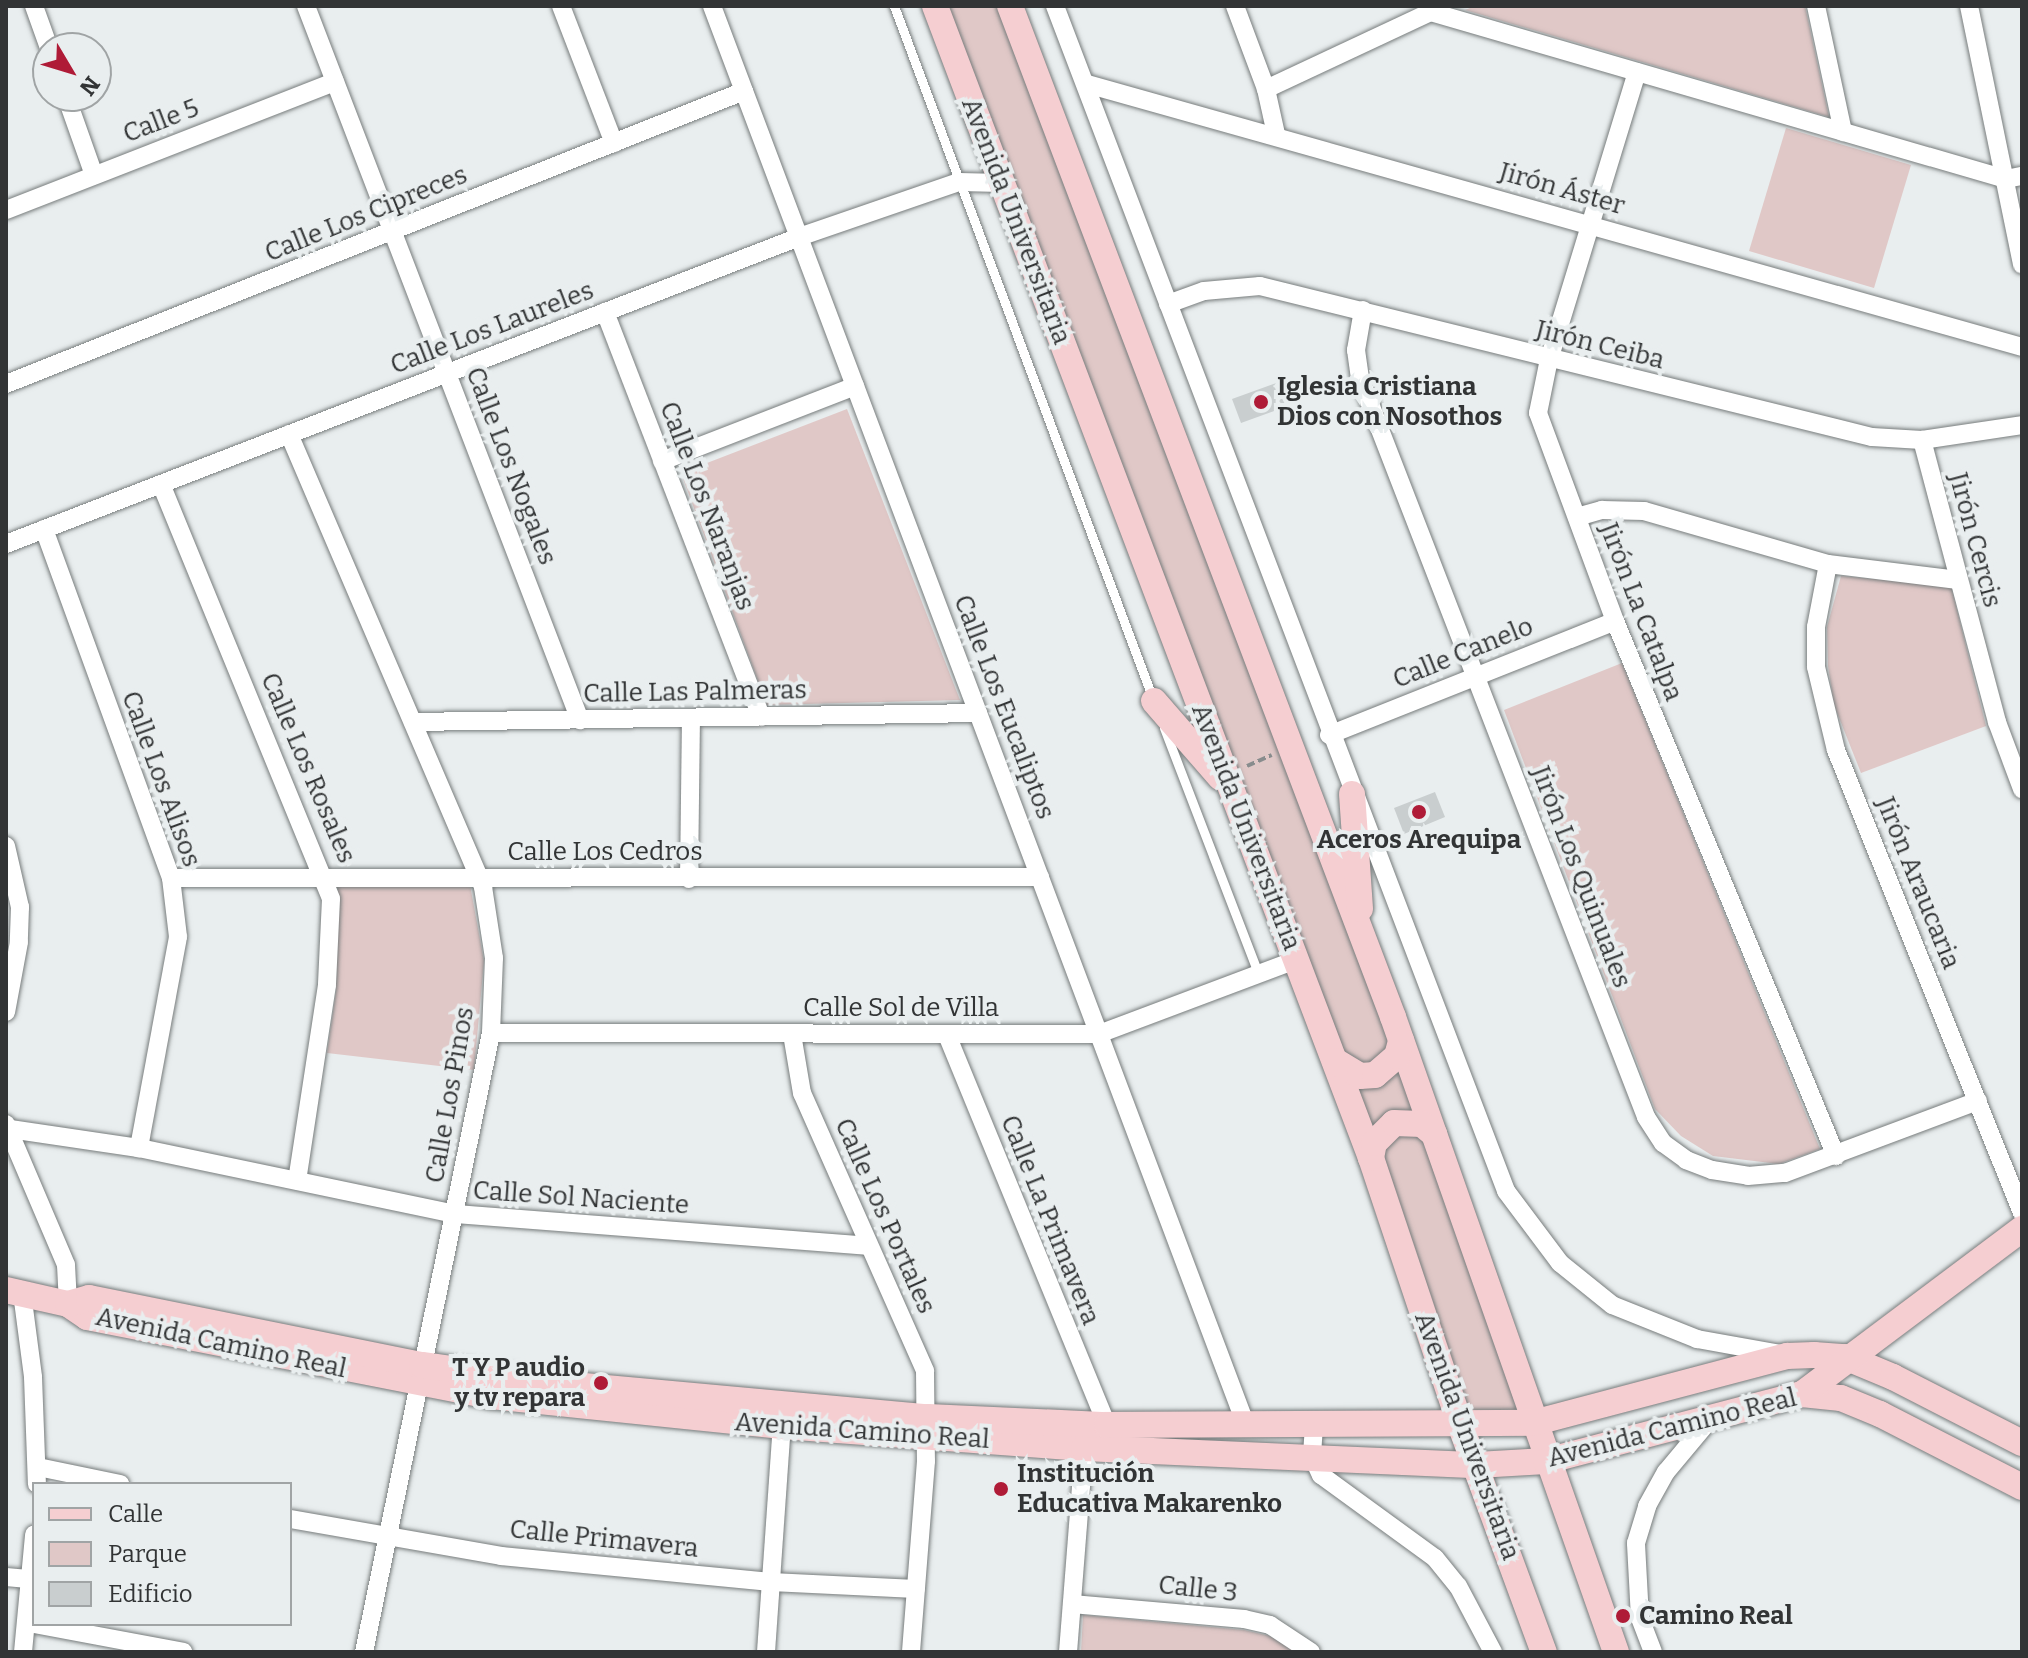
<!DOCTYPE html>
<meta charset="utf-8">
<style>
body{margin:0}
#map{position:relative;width:2028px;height:1658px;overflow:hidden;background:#e9eeef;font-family:Bitter,serif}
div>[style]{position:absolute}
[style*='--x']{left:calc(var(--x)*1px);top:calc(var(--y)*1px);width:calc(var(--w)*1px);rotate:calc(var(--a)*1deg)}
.green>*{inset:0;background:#e0c8c7}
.building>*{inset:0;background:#c9cecf}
.path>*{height:4px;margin-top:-2px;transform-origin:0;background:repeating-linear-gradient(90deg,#888c8d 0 8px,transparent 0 12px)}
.roads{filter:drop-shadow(0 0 2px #777c7c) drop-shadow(0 0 2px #777c7c)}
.lane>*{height:9px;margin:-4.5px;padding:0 4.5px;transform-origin:4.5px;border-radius:4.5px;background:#fff}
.street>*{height:18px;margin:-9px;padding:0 9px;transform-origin:9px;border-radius:9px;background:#fff}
.secondary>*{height:26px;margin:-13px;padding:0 13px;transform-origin:13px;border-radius:13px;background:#f5ced1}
.dots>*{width:22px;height:22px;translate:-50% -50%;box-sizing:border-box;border:4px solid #e9eeef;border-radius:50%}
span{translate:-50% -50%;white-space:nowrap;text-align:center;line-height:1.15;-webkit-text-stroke:8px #e9eeef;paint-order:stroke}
.street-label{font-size:26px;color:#323435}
.poi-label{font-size:26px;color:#323435;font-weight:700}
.left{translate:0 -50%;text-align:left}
.right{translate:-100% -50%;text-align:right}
.frame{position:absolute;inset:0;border:8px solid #323435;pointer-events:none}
.legend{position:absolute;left:32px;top:1482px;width:260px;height:144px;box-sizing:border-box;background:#e9eeef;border:2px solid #a0a4a5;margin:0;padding:10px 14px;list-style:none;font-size:24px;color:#323435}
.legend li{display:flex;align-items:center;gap:16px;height:40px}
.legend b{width:40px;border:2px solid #a0a4a5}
.north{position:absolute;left:32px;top:32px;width:80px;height:80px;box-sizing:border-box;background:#e9eeef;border:2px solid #a0a4a5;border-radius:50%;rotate:128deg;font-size:22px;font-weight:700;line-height:32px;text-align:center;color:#323435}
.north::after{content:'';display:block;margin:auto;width:28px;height:36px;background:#af1b37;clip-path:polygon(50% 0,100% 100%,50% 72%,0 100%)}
</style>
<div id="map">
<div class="green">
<i style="clip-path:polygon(945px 6px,999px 6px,1389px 1033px,1519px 1413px,1468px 1415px)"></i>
<i style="clip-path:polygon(1475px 6px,1805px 6px,1829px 117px,1465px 10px)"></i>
<i style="clip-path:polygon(1786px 128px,1911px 165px,1874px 288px,1749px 251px)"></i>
<i style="clip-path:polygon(847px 409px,960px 700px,767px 705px,681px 473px)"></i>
<i style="clip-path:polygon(1841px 576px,1951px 586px,1986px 726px,1861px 773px,1834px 705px,1828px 666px,1827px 627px)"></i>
<i style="clip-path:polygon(1622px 663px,1820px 1149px,1779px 1164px,1713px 1156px,1681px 1136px,1655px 1109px,1504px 710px)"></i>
<i style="clip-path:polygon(470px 885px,484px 961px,474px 1070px,327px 1053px,336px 991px,338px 886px)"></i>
<i style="clip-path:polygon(1083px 1615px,1244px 1630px,1270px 1636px,1295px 1652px,1081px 1652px)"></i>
</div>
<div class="building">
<i style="clip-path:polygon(1282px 381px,1291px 405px,1241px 423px,1232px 399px)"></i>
<i style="clip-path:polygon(1435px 792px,1445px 817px,1404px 834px,1394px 808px)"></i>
</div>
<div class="path">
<i style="--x:1247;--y:766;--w:27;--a:-24"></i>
</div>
<div class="roads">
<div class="lane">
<i style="--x:894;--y:6;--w:740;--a:69.51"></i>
<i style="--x:1164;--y:728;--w:265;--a:69"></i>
</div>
<div class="street">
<i style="--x:34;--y:6;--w:45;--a:70.3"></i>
<i style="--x:306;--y:6;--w:765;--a:69.01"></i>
<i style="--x:561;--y:6;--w:147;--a:68.9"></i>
<i style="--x:712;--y:6;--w:1516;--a:69.38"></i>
<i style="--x:1055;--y:6;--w:1268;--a:69.16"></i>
<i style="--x:1506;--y:1191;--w:90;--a:53.1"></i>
<i style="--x:1560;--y:1263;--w:67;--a:38.9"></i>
<i style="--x:1612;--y:1305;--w:92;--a:21.8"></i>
<i style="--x:1697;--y:1339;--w:84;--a:10.2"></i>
<i style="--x:1235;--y:6;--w:89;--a:69.5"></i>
<i style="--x:1266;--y:89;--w:46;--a:77.5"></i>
<i style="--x:1816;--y:6;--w:129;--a:77.9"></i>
<i style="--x:1969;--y:6;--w:264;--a:78.4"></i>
<i style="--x:1431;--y:12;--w:599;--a:16.2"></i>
<i style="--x:2006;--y:179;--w:16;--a:-11"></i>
<i style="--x:1637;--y:72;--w:300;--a:107"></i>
<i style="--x:1549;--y:359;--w:55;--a:101.5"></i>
<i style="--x:1538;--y:413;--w:222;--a:69.7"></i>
<i style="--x:1615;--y:621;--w:579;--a:67.56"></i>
<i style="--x:1087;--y:84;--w:971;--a:15.71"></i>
<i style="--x:1266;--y:89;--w:193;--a:-25.1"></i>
<i style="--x:66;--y:96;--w:84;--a:70.5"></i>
<i style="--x:6;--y:210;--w:353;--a:-21.3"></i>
<i style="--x:1168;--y:304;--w:38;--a:-20"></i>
<i style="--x:1204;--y:291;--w:56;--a:-5.1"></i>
<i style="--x:1260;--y:286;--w:630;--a:13.86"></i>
<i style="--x:1872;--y:437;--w:50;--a:3.4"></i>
<i style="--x:1922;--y:440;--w:101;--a:-8.5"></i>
<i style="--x:1363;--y:310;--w:41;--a:99.9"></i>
<i style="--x:1356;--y:350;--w:28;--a:82"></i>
<i style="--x:1360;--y:378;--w:792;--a:68.84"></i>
<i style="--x:1646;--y:1117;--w:31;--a:57"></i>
<i style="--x:1663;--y:1143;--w:29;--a:36"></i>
<i style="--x:1686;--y:1160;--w:28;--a:21"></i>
<i style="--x:1712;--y:1170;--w:36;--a:9"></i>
<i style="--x:1748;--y:1176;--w:37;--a:-5"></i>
<i style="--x:1785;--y:1173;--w:206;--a:-20.5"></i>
<i style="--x:605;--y:312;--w:434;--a:68.9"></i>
<i style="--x:6;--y:384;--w:794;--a:-21.65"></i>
<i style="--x:289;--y:434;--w:493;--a:66.8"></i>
<i style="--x:483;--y:887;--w:72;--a:81.2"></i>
<i style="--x:494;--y:958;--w:75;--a:92.3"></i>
<i style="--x:491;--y:1033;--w:632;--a:101.59"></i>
<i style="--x:1922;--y:440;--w:292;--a:75.1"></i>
<i style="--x:1997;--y:722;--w:72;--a:69.5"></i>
<i style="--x:662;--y:461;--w:207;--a:-21.2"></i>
<i style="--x:161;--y:484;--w:448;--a:67.7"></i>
<i style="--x:331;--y:899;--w:86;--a:92.7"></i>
<i style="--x:327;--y:985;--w:198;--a:98.7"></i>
<i style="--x:1577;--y:517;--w:26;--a:-16"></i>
<i style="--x:1602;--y:510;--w:42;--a:1.4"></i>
<i style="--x:1644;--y:511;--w:191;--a:16.1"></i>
<i style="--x:1828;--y:564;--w:131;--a:7"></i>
<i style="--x:44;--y:529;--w:371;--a:70"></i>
<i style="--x:171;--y:878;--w:59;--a:83.2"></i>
<i style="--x:178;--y:937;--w:215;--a:100.5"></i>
<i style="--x:6;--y:544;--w:850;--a:-21.16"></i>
<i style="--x:799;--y:237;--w:169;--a:-19"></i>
<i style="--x:959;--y:182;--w:43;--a:1.3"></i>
<i style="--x:1828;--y:564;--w:64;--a:100.8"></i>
<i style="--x:1816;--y:627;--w:40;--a:90"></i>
<i style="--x:1816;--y:667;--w:85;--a:76.5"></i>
<i style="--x:1836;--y:750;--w:498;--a:68.1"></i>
<i style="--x:413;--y:722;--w:565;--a:-0.91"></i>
<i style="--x:1329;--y:735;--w:308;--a:-21.7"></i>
<i style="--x:6;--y:846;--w:63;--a:77.1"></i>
<i style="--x:20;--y:907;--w:35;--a:92"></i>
<i style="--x:19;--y:942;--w:71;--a:100.5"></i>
<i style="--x:171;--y:878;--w:869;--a:-0.07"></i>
<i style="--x:689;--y:879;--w:160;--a:-89.3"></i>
<i style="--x:491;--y:1033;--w:608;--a:0.09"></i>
<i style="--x:1099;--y:1034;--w:210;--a:-20.6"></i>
<i style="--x:792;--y:1034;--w:60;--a:80.4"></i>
<i style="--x:802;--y:1093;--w:304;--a:66.1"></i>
<i style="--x:925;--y:1371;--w:90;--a:89.4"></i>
<i style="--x:926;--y:1461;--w:192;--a:94.5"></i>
<i style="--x:947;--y:1035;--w:422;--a:67.7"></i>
<i style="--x:6;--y:1124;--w:153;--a:66.9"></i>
<i style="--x:66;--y:1265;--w:39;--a:87"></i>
<i style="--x:10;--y:1129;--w:130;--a:8.4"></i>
<i style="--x:139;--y:1148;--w:323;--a:11.8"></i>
<i style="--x:455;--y:1214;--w:414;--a:4.4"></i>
<i style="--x:22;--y:1293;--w:85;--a:82.5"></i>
<i style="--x:33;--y:1377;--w:107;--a:87.9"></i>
<i style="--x:1314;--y:1426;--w:30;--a:94"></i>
<i style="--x:1312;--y:1456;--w:21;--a:65"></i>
<i style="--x:1321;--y:1475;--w:141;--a:36.1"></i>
<i style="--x:1435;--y:1558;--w:36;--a:51"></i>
<i style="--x:1458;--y:1586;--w:75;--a:62.1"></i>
<i style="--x:38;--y:1467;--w:84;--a:11.7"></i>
<i style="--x:290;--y:1519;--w:214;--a:9.9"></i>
<i style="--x:501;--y:1556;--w:271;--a:5.5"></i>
<i style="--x:771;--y:1582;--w:145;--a:2.8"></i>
<i style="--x:6;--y:1577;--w:25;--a:5"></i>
<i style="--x:1072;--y:1604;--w:173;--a:5"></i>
<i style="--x:1244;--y:1619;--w:27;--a:13"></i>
<i style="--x:1270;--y:1625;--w:49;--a:33.4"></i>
<i style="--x:34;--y:1624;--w:152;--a:10.6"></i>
<i style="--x:23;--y:1652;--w:118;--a:-84.6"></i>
<i style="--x:766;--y:1652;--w:227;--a:-86"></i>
<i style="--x:1068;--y:1652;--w:205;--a:-85.5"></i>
<i style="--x:1653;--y:1652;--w:36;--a:-111"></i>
<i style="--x:1640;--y:1618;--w:75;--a:-93.1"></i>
<i style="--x:1636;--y:1543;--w:39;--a:-73"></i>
<i style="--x:1647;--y:1506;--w:39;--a:-61"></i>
<i style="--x:1666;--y:1472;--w:72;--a:-50.1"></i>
</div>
<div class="secondary">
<i style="--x:935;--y:6;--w:1232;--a:69.27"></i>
<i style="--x:1371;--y:1158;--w:284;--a:71.5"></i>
<i style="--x:1461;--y:1427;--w:240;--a:69.8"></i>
<i style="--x:1010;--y:6;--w:1081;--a:69.25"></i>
<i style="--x:1393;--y:1017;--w:673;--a:70.65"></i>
<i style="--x:1154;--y:701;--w:101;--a:49"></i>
<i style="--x:1352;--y:794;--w:115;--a:86"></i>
<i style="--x:1335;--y:1061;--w:29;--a:31"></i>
<i style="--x:1360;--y:1076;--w:15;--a:-4"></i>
<i style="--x:1375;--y:1075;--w:29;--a:-41"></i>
<i style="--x:1397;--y:1056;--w:16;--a:-75"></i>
<i style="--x:1371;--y:1158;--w:15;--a:-79"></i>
<i style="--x:1374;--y:1143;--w:28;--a:-45"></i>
<i style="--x:1394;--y:1123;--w:28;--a:2"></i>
<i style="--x:1422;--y:1124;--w:16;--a:40"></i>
<i style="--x:6;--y:1290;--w:64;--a:12.7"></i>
<i style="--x:68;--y:1304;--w:23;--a:34"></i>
<i style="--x:87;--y:1317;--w:412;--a:11.1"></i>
<i style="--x:491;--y:1396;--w:293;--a:5.9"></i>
<i style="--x:782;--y:1426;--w:303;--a:4.2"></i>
<i style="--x:1084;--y:1448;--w:393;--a:2.5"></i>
<i style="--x:1477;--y:1465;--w:69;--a:-3.3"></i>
<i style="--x:1546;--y:1461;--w:265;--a:-14.7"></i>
<i style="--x:1802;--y:1394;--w:39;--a:6"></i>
<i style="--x:1841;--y:1398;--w:42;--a:22.3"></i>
<i style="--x:1880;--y:1414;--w:160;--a:27.2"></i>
<i style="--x:68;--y:1304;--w:22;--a:-16"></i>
<i style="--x:89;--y:1298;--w:340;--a:11.4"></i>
<i style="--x:422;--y:1365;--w:130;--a:7.9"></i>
<i style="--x:551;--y:1383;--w:379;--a:5.2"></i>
<i style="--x:928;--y:1417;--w:179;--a:2.6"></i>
<i style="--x:1107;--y:1425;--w:426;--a:-0.3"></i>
<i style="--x:1533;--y:1423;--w:263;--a:-14.8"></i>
<i style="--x:1787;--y:1356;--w:27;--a:-2"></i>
<i style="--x:1814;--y:1355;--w:31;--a:4"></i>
<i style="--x:1845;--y:1357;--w:52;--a:22.6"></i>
<i style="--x:1893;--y:1377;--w:145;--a:27.1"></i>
<i style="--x:1802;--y:1394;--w:275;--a:-36.9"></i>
</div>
</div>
<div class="dots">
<i style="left:1261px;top:402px;background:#af1b37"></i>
<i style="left:1419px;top:812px;background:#af1b37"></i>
<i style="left:601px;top:1383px;background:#af1b37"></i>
<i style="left:1001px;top:1489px;background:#af1b37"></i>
<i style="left:1623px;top:1616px;background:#af1b37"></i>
</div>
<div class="street-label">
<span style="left:161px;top:121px;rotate:-21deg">Calle 5</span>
<span style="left:1562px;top:189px;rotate:16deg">Jirón Áster</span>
<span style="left:366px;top:214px;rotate:-22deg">Calle Los Cipreces</span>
<span style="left:1016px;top:221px;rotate:69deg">Avenida Universitaria</span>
<span style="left:492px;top:328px;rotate:-21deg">Calle Los Laureles</span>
<span style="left:1600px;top:345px;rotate:14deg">Jirón Ceiba</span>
<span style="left:511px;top:466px;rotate:69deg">Calle Los Nogales</span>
<span style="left:707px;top:506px;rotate:69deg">Calle Los Naranjas</span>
<span style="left:1975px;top:540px;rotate:75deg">Jirón Cercis</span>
<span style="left:1641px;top:612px;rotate:69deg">Jirón La Catalpa</span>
<span style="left:1463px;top:653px;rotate:-22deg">Calle Canelo</span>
<span style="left:695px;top:692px;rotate:-1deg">Calle Las Palmeras</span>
<span style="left:1004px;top:707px;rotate:69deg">Calle Los Eucaliptos</span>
<span style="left:308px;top:768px;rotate:67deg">Calle Los Rosales</span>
<span style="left:161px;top:779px;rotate:70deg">Calle Los Alisos</span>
<span style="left:1246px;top:827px;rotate:69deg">Avenida Universitaria</span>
<span style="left:605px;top:852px">Calle Los Cedros</span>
<span style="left:1581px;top:877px;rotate:69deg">Jirón Los Quinuales</span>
<span style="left:1918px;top:883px;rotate:68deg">Jirón Araucaria</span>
<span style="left:901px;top:1008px">Calle Sol de Villa</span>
<span style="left:450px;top:1095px;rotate:-80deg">Calle Los Pinos</span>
<span style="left:581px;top:1198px;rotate:4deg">Calle Sol Naciente</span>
<span style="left:885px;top:1216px;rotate:66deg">Calle Los Portales</span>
<span style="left:1050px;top:1220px;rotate:68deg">Calle La Primavera</span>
<span style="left:221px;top:1343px;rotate:12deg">Avenida Camino Real</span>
<span style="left:1672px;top:1428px;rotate:-14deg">Avenida Camino Real</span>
<span style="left:862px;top:1431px;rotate:4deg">Avenida Camino Real</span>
<span style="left:1467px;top:1436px;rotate:70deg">Avenida Universitaria</span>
<span style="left:604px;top:1539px;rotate:6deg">Calle Primavera</span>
<span style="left:1198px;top:1589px;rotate:6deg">Calle 3</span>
</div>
<div class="poi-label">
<span class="left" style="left:1277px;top:402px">Iglesia Cristiana<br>Dios con Nosothos</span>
<span style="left:1419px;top:840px">Aceros Arequipa</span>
<span class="right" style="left:585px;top:1383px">T Y P audio<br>y tv repara</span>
<span class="left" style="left:1017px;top:1489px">Institución<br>Educativa Makarenko</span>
<span class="left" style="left:1639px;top:1616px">Camino Real</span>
</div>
<div class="frame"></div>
<ul class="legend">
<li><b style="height:10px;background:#f5ced1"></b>Calle</li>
<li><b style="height:22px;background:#e0c8c7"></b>Parque</li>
<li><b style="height:22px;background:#c9cecf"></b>Edificio</li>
</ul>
<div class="north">N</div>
</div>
